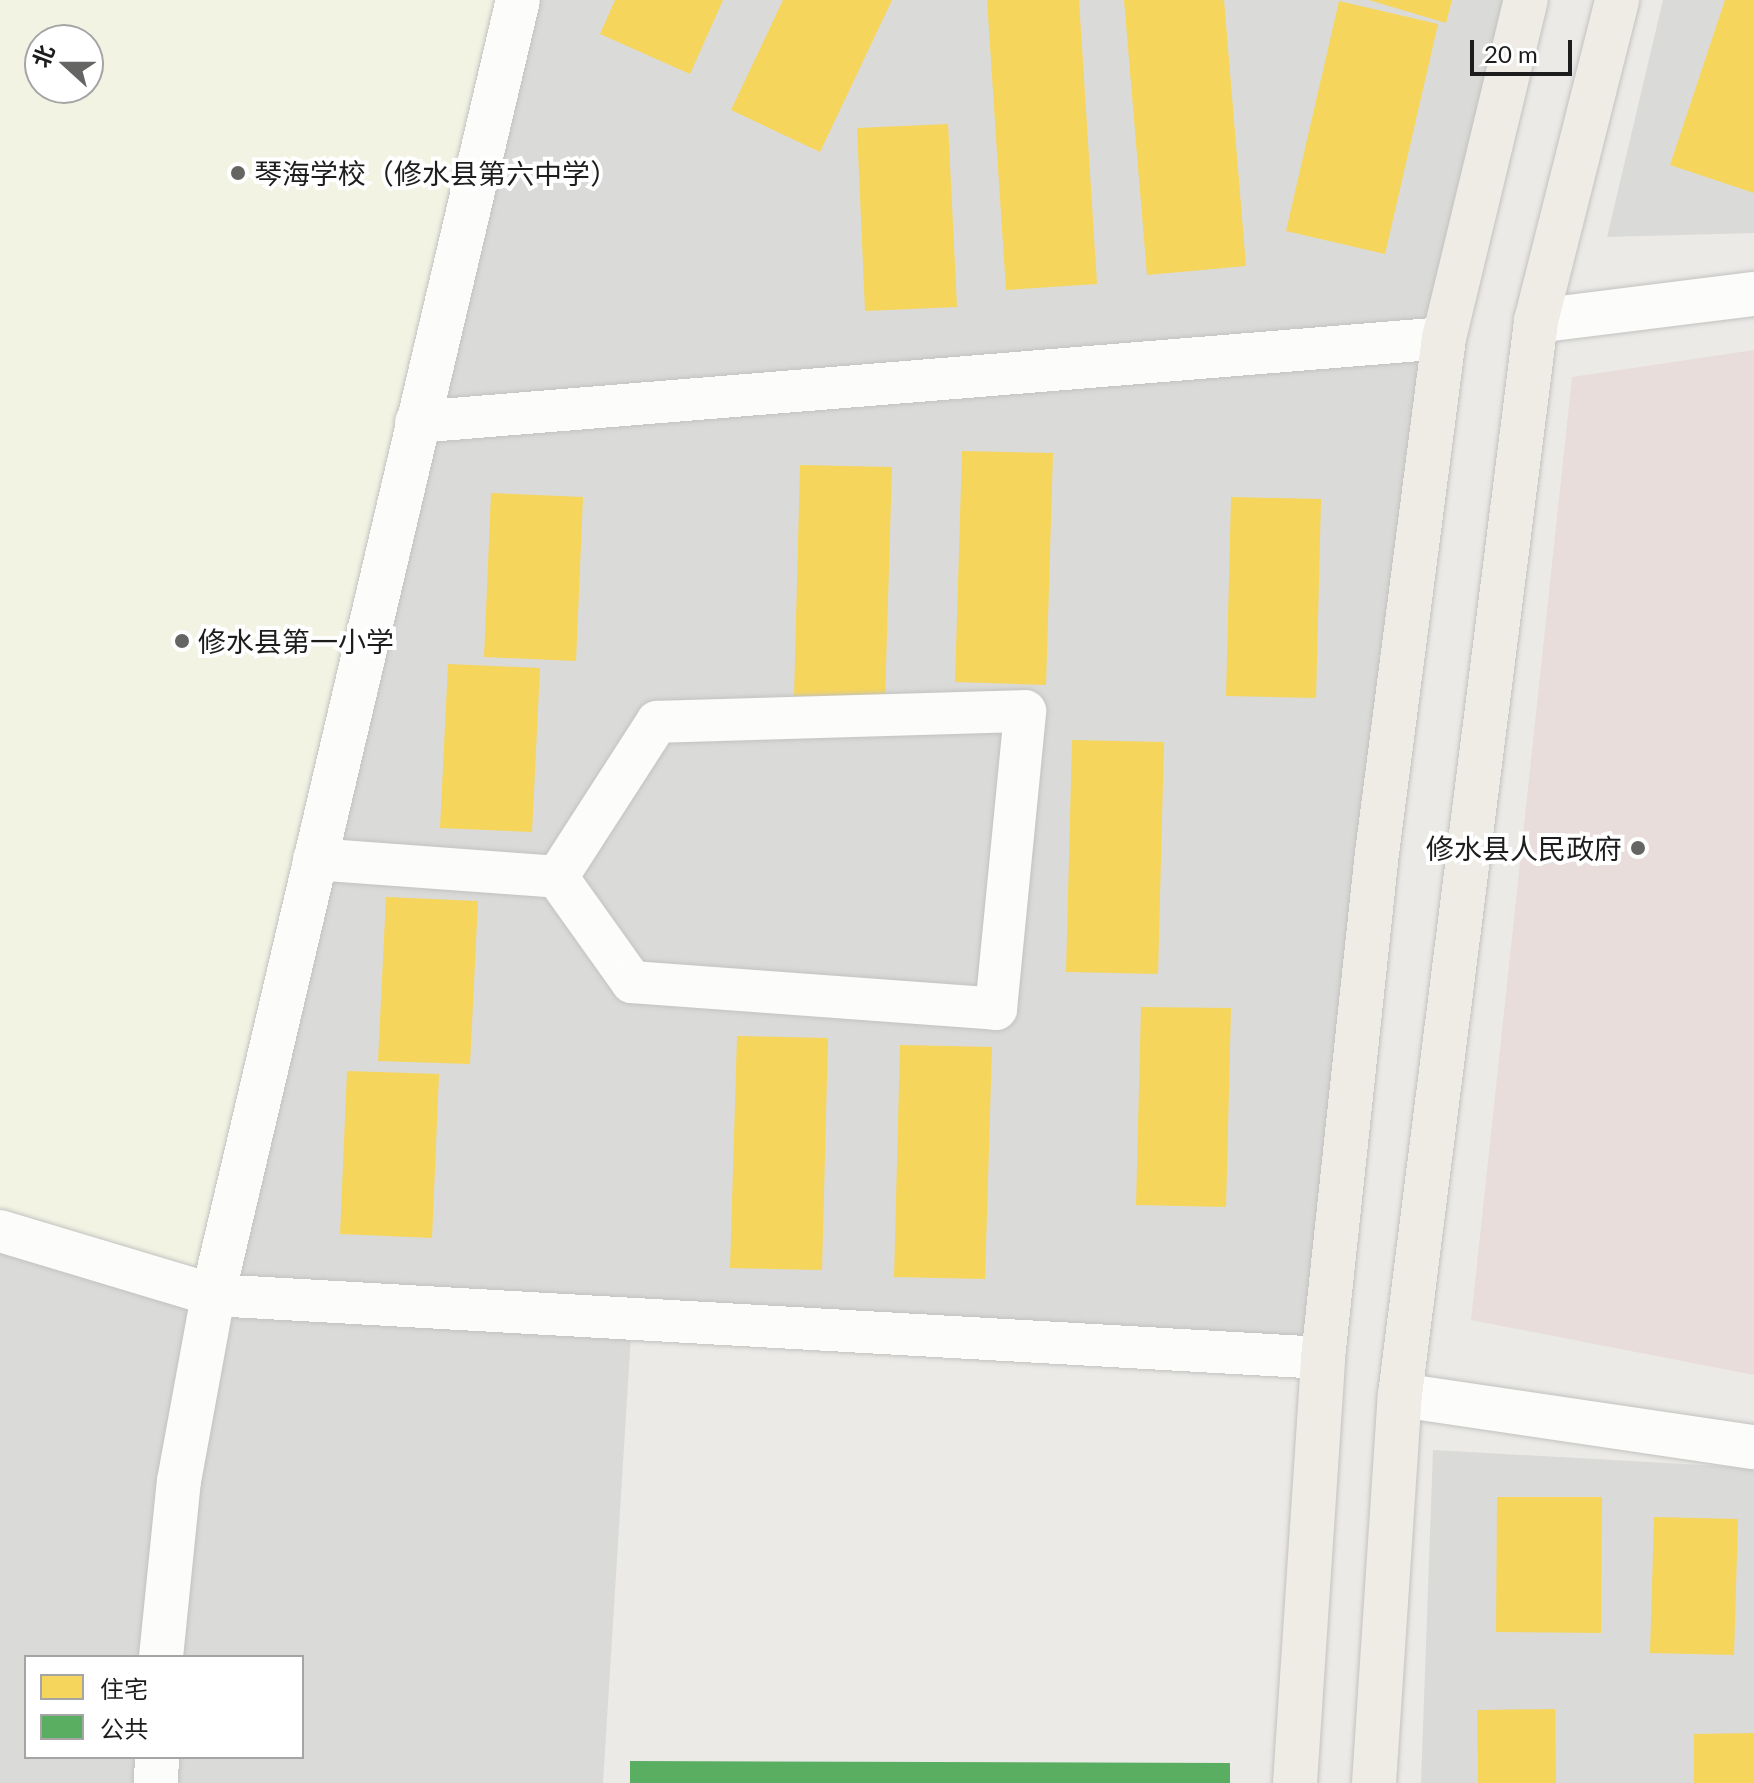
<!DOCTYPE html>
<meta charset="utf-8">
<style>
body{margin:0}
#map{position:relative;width:1754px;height:1783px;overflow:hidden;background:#ebeae7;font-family:Lato,"Noto Sans SC",sans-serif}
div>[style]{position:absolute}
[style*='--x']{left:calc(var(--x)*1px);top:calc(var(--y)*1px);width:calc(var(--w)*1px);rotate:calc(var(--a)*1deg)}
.residential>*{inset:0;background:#dadad8}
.commercial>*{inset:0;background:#e8ddda}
.education>*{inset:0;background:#f2f3e3}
.homes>*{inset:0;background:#f6d55c}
.public>*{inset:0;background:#5aae61}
.roads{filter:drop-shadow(0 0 2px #c2c2c0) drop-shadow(0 0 2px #c2c2c0)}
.minor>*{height:42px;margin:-21px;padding:0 21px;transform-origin:21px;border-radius:21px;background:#fcfcfb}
.tertiary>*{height:44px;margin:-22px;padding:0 22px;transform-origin:22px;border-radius:22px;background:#fcfcfb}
.primary>*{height:44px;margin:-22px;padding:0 22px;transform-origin:22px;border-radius:22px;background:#efece5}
.dots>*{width:22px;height:22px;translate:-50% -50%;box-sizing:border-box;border:4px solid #fff;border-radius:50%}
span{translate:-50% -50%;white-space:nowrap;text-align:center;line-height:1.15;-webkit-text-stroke:8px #fff;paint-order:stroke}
.poi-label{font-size:28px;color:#1d1d1d}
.left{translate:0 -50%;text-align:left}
.right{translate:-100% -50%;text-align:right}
.legend{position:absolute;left:24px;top:1655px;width:280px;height:104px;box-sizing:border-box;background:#fff;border:2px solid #a5a5a5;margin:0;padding:10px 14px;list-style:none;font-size:24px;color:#1d1d1d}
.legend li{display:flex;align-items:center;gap:16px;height:40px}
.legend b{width:40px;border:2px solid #a5a5a5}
.north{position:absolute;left:24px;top:24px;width:80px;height:80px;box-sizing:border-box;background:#fff;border:2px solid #a5a5a5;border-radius:50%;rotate:291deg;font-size:22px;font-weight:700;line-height:32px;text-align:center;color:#1d1d1d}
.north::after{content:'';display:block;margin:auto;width:28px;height:36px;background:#656564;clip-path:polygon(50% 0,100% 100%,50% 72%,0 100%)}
.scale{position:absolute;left:1470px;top:40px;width:102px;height:36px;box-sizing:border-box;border:4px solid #1d1d1d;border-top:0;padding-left:10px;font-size:24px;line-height:28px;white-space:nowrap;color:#1d1d1d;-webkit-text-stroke:6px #fff;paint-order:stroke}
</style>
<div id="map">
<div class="residential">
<i style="clip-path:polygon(evenodd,518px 0,1526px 0,1444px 338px,1323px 1358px,632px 1319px,603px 1783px,0 1783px,0 1231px,518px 0,26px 1657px,302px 1657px,302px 1757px,26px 1757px,26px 1657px)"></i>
<i style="clip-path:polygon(1663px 0,1754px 0,1754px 233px,1607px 237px)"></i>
<i style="clip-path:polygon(1433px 1450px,1754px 1468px,1754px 1783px,1421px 1783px)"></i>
</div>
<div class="commercial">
<i style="clip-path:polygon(1754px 350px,1754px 1375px,1471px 1320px,1572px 377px)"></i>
</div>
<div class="education">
<i style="clip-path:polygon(evenodd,0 0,518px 0,213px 1295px,0 1231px,0 0,40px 40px,88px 40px,88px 88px,40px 88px,40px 40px)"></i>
</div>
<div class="homes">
<i style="clip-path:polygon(615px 0,723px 0,690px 74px,600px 34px)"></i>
<i style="clip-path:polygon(783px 0,892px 0,820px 152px,731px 110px)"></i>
<i style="clip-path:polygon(987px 0,1079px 0,1097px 284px,1006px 290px)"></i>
<i style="clip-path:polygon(1124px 0,1224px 0,1246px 266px,1147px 275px)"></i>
<i style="clip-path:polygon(1369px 0,1452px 0,1446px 23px)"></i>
<i style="clip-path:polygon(1725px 0,1754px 0,1754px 193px,1670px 165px)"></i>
<i style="clip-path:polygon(1339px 1px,1438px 24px,1385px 254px,1286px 231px)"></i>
<i style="clip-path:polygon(948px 124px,957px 307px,865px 311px,857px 128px)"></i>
<i style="clip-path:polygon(962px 451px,1053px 453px,1046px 685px,955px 682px)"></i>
<i style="clip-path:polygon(800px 465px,892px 467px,885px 699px,794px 696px)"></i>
<i style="clip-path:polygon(491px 493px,583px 497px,576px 661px,484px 657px)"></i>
<i style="clip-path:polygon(1231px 497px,1321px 499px,1316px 698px,1226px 696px)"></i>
<i style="clip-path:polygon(448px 664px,540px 668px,532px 832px,440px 828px)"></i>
<i style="clip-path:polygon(1072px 740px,1164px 742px,1158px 974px,1066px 972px)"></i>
<i style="clip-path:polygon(386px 897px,478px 901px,470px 1064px,378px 1061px)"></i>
<i style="clip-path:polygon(1141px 1007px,1231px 1008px,1226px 1207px,1136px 1205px)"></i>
<i style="clip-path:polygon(737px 1036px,828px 1038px,822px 1270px,730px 1268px)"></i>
<i style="clip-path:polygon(900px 1045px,992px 1047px,985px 1279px,894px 1277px)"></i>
<i style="clip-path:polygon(347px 1071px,439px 1074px,432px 1238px,340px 1234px)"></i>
<i style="clip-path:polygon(1497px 1497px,1602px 1497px,1601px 1633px,1496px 1632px)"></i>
<i style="clip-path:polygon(1654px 1517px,1738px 1519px,1734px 1655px,1650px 1653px)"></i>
<i style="clip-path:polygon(1555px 1709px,1556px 1783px,1478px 1783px,1477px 1710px)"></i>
<i style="clip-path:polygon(1754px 1733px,1754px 1783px,1694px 1783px,1694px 1734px)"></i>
</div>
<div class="public">
<i style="clip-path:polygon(630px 1761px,1230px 1763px,1230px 1783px,630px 1783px)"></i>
</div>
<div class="roads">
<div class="minor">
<i style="--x:416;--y:422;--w:1031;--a:-4.67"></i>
<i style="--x:314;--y:859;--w:244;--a:4.2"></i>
<i style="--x:557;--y:877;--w:129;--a:54.5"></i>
<i style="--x:632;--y:982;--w:365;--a:4.2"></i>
<i style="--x:996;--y:1009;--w:299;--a:-84.4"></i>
<i style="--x:1025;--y:711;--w:368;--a:178.3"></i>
<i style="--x:657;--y:722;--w:184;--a:122.8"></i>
<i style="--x:0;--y:1231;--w:222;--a:16.7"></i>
<i style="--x:213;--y:1295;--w:1112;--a:3.25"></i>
</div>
<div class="tertiary">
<i style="--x:1536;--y:321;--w:220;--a:-7.1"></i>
<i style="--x:1400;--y:1395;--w:358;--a:8.4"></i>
<i style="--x:161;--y:1657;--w:177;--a:-84.2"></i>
<i style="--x:179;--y:1481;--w:189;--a:-79.6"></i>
<i style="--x:213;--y:1295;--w:1330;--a:-76.75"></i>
<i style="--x:156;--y:1783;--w:26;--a:-88"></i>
</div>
<div class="primary">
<i style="--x:1295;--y:1783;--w:426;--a:-86.2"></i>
<i style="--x:1323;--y:1358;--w:508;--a:-83.9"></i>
<i style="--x:1377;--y:853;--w:519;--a:-82.59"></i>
<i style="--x:1444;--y:338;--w:348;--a:-76.4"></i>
<i style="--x:1374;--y:1783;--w:389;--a:-86.2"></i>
<i style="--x:1400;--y:1395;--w:1083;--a:-82.78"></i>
<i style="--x:1536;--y:321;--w:331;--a:-75.8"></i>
</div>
</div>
<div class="dots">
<i style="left:238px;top:173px;background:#656564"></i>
<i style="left:182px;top:641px;background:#656564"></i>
<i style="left:1638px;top:848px;background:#656564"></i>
</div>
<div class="poi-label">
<span class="left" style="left:254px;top:173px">琴海学校（修水县第六中学）</span>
<span class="left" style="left:198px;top:641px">修水县第一小学</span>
<span class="right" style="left:1622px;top:848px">修水县人民政府</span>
</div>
<ul class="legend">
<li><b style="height:22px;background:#f6d55c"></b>住宅</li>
<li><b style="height:22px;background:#5aae61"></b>公共</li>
</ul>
<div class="north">北</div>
<div class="scale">20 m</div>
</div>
